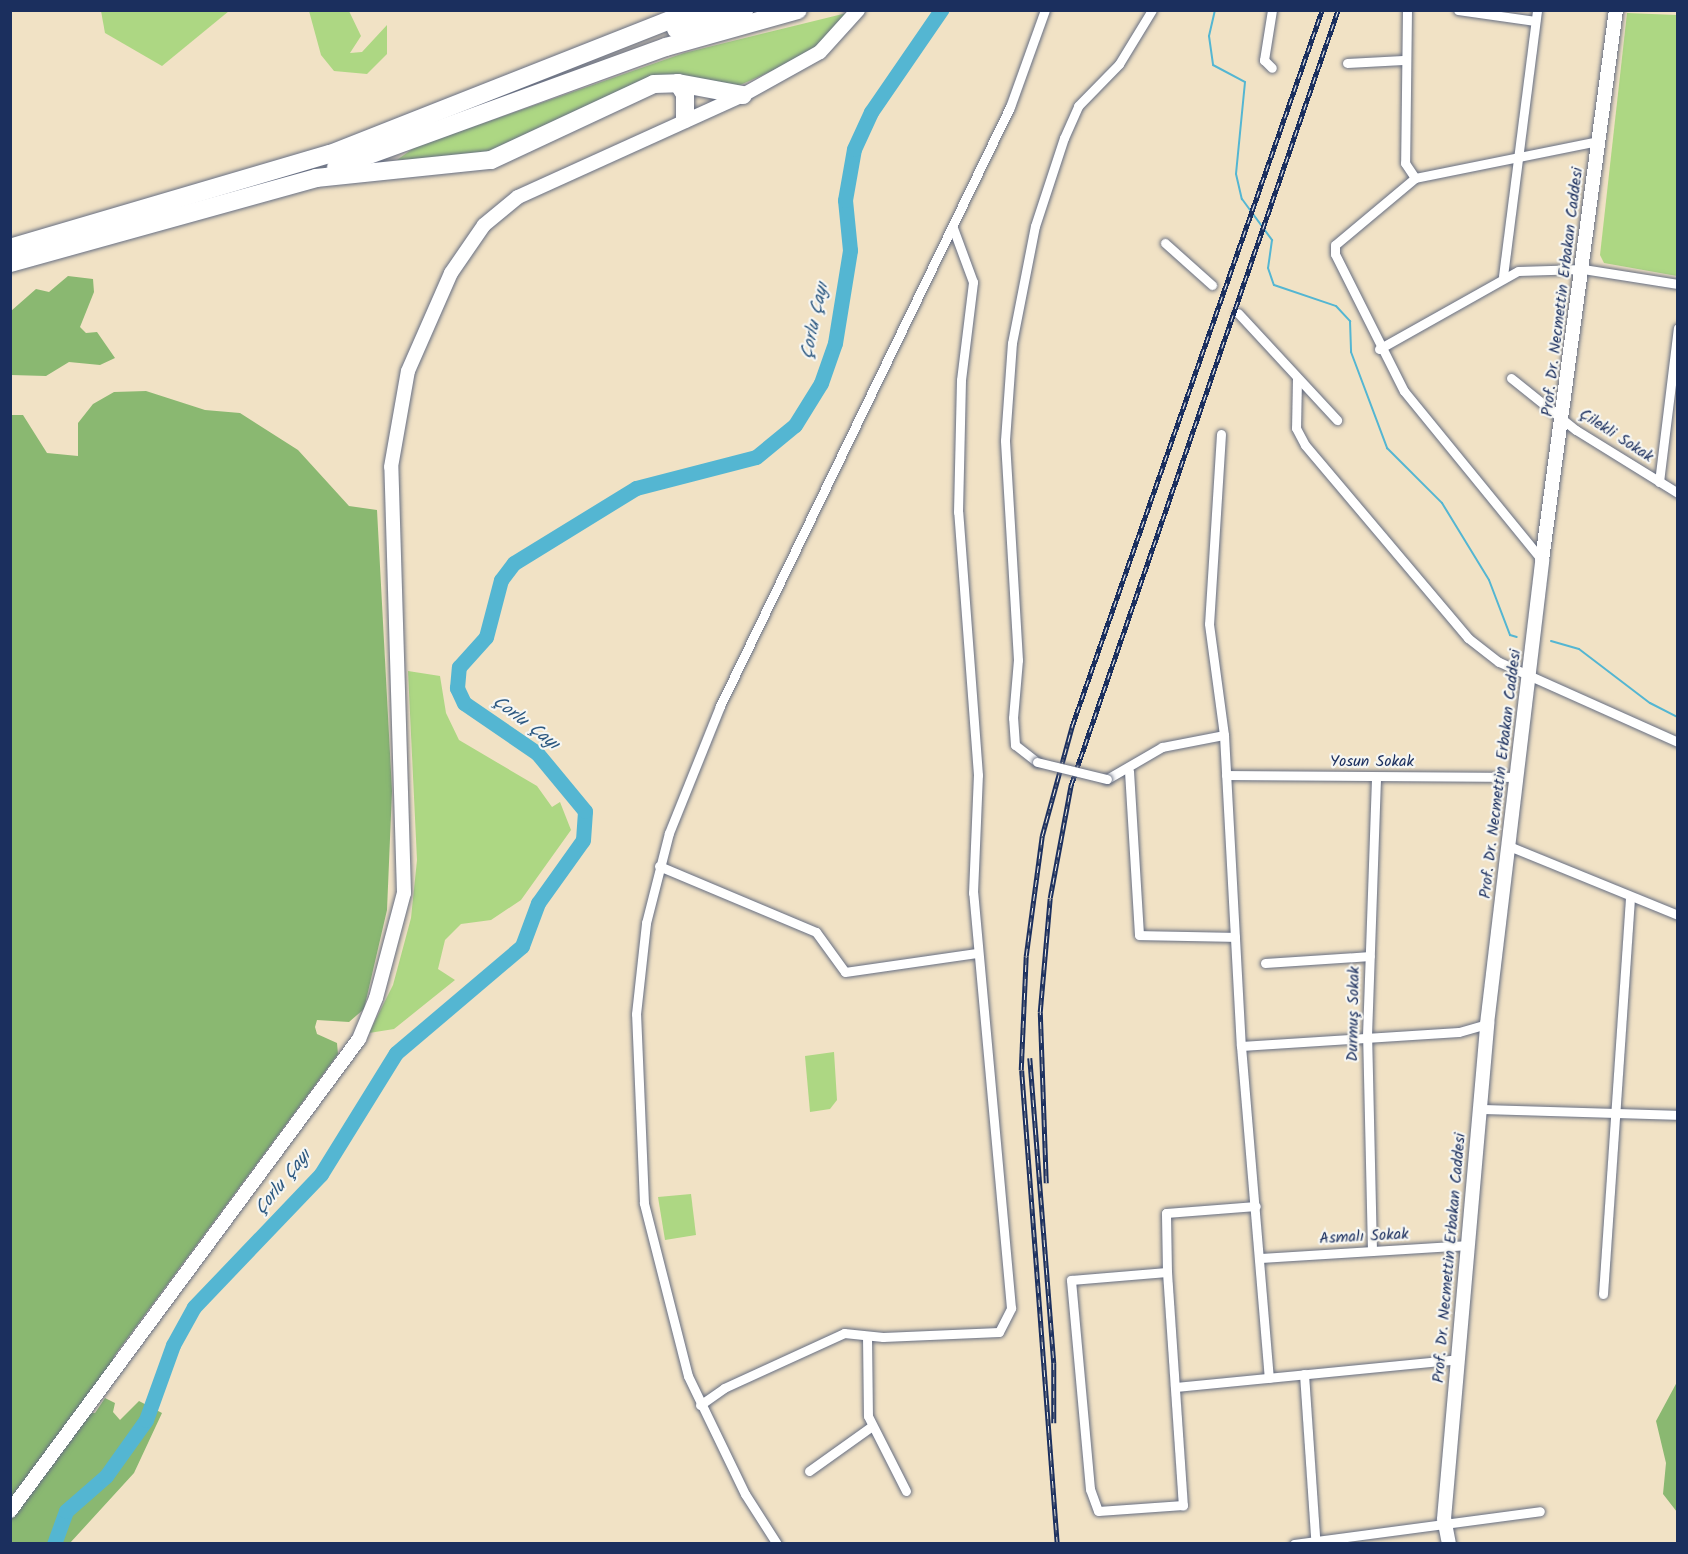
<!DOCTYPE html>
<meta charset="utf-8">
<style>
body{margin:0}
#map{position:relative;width:1688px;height:1554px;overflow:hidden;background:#f1e2c5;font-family:Kalam,sans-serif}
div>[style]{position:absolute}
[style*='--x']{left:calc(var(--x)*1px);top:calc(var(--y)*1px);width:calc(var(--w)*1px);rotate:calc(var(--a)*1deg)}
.green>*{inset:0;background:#add783}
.forest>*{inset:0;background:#8ab871}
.stream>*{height:2px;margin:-1px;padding:0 1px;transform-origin:1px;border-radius:1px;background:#54b6d2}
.river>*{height:15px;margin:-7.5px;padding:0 7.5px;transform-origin:7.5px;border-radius:7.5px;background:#54b6d2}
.roads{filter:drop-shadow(0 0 2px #666e82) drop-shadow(0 0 2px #666e82)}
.street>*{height:9px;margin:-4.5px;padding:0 4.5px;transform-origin:4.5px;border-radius:4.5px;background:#fff}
.secondary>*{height:14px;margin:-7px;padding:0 7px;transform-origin:7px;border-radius:7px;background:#fff}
.highway>*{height:18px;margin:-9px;padding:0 9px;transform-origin:9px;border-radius:9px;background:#fff}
.rail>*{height:4.5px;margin-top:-2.25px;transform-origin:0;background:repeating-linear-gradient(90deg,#f6f6f2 0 7px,#1b2f5e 0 14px);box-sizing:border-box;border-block:2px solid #1b2f5e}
.bridges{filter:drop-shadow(0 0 2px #666e82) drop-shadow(0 0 2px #666e82)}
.street-bridge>*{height:9px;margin:-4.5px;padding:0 4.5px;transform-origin:4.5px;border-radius:4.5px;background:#fff}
span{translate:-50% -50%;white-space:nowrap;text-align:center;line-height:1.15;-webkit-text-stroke:4.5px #f6f6f2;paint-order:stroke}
.street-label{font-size:16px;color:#1b2f5e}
.water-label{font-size:18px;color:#2c5881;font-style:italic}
.frame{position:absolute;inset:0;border:12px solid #1b2f5e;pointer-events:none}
</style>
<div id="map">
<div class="green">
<i style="clip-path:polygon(101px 11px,229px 10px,229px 11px,162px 66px,105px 33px)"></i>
<i style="clip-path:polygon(309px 11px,349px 11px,361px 36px,350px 53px,362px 52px,387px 25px,387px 54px,367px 74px,334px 71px,321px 55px)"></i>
<i style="clip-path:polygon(855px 11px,822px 49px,731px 89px,678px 75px,473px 158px,397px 160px,415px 147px,684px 53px)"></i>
<i style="clip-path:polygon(1627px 13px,1677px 15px,1677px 276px,1604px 263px,1600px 255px)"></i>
<i style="clip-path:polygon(408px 671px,440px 676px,446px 713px,459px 740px,537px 786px,552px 807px,560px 802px,571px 830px,521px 900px,491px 920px,461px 924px,445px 940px,438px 969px,455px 980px,394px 1029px,369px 1033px,393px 985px,411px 918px,417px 860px)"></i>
<i style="clip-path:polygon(834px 1052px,837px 1100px,830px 1109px,810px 1112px,805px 1056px)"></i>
<i style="clip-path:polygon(691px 1194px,696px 1235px,665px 1240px,658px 1197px)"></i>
</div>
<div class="forest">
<i style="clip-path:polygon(68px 276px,93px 279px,94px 292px,80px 327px,86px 333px,97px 332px,115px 358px,100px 365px,69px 362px,46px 376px,11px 375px,11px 311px,36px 289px,49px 292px)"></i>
<i style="clip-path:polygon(146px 391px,205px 410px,240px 413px,298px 450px,349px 506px,377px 510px,392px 791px,387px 910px,364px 1009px,349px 1022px,317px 1020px,315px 1027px,317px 1034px,337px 1043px,338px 1054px,115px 1355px,87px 1413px,95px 1413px,105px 1398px,115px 1403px,113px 1412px,120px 1420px,139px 1401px,162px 1413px,134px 1473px,70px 1543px,11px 1543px,10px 415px,23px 415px,47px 453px,78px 456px,78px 423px,93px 404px,114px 392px)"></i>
<i style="clip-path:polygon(1677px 1382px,1677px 1512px,1663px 1494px,1666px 1463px,1656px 1421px)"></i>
</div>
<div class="stream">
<i style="--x:1215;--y:10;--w:27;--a:103"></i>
<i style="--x:1209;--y:36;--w:29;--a:82"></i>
<i style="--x:1213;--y:65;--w:36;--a:28"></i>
<i style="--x:1245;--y:82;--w:92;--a:95.6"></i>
<i style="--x:1236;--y:174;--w:26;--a:77"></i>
<i style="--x:1242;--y:199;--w:51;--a:53.8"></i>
<i style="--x:1272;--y:240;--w:28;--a:98"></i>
<i style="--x:1268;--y:268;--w:18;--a:71"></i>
<i style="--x:1274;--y:285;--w:65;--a:18.7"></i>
<i style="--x:1336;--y:306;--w:21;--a:47"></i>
<i style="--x:1350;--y:321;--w:31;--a:88"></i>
<i style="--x:1351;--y:352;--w:103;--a:69.4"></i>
<i style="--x:1387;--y:448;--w:78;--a:45"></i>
<i style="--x:1442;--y:503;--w:90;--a:58.6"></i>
<i style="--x:1489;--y:580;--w:59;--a:69.1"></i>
<i style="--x:1510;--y:635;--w:7;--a:16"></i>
<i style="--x:1551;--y:641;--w:29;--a:16"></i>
<i style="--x:1579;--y:649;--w:89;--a:37.3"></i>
<i style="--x:1650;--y:703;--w:31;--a:27"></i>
</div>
<div class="river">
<i style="--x:54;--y:1544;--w:35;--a:-70"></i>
<i style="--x:66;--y:1511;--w:53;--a:-41.2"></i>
<i style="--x:106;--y:1476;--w:69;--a:-54.5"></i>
<i style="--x:146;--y:1420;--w:80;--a:-70.2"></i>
<i style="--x:173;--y:1345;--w:43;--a:-61.1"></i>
<i style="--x:194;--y:1307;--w:184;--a:-46.3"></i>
<i style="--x:321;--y:1174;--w:142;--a:-58.2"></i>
<i style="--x:396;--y:1053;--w:165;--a:-40.3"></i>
<i style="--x:522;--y:946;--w:46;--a:-69.6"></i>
<i style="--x:538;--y:903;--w:77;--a:-54.5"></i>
<i style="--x:583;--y:840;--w:29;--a:-86"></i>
<i style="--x:585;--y:811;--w:75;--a:-129.6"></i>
<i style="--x:537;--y:753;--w:88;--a:-145.6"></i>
<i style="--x:464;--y:703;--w:17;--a:-115"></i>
<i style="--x:457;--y:688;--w:21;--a:-85"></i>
<i style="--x:459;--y:667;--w:40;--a:-48"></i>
<i style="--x:486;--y:637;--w:59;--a:-75.3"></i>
<i style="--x:501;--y:580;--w:21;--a:-53"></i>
<i style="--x:514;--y:563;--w:143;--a:-31.6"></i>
<i style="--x:636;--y:488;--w:124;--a:-14.5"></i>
<i style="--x:756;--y:457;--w:50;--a:-39.4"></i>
<i style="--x:795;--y:425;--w:49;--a:-58.2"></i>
<i style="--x:821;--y:383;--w:42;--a:-70.7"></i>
<i style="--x:835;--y:343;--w:94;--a:-80.8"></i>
<i style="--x:850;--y:250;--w:50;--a:-95.7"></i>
<i style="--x:845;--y:200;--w:52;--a:-80"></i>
<i style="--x:854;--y:149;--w:41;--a:-65.3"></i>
<i style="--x:871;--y:112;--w:124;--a:-55.5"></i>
</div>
<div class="roads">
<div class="street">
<i style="--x:1272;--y:10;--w:51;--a:99.1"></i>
<i style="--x:1264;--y:60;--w:11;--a:45"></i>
<i style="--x:1407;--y:10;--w:153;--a:90.7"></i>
<i style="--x:1405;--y:163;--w:18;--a:56"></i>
<i style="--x:1415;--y:178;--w:188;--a:-11.4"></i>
<i style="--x:1458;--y:10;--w:78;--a:8.1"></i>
<i style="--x:1347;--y:63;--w:56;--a:-3.1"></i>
<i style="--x:1415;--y:178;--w:104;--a:140.1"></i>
<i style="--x:1335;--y:245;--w:9;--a:90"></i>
<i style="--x:1335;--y:254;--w:153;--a:63.3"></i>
<i style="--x:1404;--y:391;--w:218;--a:50.8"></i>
<i style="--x:1165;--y:243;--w:63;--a:41.8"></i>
<i style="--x:1503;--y:276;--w:268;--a:-82.7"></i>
<i style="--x:1238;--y:313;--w:146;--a:47.2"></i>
<i style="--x:1379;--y:349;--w:159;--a:-29.3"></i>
<i style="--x:1518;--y:271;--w:65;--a:-1.8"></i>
<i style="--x:1583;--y:269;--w:96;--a:9"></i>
<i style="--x:1297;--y:378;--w:50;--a:91.1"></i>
<i style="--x:1296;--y:428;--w:19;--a:62"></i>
<i style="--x:1305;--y:445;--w:253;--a:49.8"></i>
<i style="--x:1468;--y:638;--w:39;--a:38"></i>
<i style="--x:1499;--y:662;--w:196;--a:24.1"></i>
<i style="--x:1511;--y:378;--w:83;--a:38.7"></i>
<i style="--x:1576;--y:430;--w:120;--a:31.7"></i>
<i style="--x:1221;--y:434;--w:190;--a:93.6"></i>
<i style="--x:1209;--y:624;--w:112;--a:82.3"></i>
<i style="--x:1224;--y:735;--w:311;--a:86.9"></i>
<i style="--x:1241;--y:1046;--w:333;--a:85.2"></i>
<i style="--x:1659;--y:482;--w:155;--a:-83"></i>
<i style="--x:1037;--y:762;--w:28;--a:-142"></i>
<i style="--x:1015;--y:745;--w:27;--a:-94"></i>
<i style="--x:1013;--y:718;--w:58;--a:-85.1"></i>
<i style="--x:1018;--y:660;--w:220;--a:-93.4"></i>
<i style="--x:1005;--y:440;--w:97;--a:-85.9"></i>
<i style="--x:1012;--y:343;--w:119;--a:-78.9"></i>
<i style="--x:1035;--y:226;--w:93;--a:-71.8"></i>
<i style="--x:1064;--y:138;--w:35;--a:-66"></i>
<i style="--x:1078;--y:106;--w:59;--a:-45.7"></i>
<i style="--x:1119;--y:64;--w:63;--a:-58.6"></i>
<i style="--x:1129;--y:771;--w:164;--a:86.5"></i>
<i style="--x:1139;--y:935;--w:96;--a:1.2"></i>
<i style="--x:1226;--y:775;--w:292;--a:0.4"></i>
<i style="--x:1107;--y:779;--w:64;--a:-30.2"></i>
<i style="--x:1162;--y:747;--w:63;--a:-11"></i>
<i style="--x:1509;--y:846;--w:183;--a:22.2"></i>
<i style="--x:659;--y:866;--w:170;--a:22.8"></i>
<i style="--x:816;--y:932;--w:49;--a:54.1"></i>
<i style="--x:845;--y:972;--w:133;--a:-8.2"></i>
<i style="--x:1265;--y:963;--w:105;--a:-3.8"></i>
<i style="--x:1241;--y:1046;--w:218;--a:-3.7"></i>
<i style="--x:1459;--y:1032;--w:29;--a:-16"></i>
<i style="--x:1479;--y:1109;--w:199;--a:1.7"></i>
<i style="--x:1372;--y:1251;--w:215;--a:-91.3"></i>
<i style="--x:1367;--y:1036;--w:258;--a:-88"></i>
<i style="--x:1261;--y:1258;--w:208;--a:-3.6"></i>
<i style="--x:1167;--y:1272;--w:234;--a:86.1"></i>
<i style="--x:1183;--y:1505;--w:85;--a:176"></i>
<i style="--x:1098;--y:1511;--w:23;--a:-110"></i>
<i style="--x:1090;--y:1489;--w:210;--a:-95.2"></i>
<i style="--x:1071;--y:1280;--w:96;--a:-4.8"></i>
<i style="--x:1167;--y:1272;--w:59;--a:-91"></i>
<i style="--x:1166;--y:1213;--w:90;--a:-4.4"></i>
<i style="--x:1603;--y:1294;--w:398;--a:-86.1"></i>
<i style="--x:867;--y:1336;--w:80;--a:89.3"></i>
<i style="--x:868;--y:1416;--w:84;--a:63.1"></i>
<i style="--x:1304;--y:1374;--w:163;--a:86.1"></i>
<i style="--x:1175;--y:1387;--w:285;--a:-5.6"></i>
<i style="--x:700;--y:1405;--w:29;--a:-35"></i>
<i style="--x:724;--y:1388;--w:132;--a:-24.6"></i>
<i style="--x:844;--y:1333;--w:39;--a:6"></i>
<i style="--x:883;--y:1337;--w:116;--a:-2.5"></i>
<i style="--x:999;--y:1332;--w:27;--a:-63"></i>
<i style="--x:1011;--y:1308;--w:417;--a:-95.2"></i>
<i style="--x:973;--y:893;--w:118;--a:-87.6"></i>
<i style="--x:978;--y:775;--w:264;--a:-94.3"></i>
<i style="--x:958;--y:512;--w:132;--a:-88.7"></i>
<i style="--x:961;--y:380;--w:99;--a:-83"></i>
<i style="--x:973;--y:282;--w:58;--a:-110.3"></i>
<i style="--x:809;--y:1471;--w:77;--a:-35.5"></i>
<i style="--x:777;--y:1544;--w:59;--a:-122.6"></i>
<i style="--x:745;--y:1494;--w:131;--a:-115.8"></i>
<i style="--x:688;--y:1376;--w:179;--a:-104.3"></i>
<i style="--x:644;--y:1203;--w:189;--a:-92.4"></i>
<i style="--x:636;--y:1014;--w:92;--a:-83.7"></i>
<i style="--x:646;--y:923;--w:93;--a:-75.7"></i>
<i style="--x:669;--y:833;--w:137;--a:-68.1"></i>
<i style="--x:720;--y:706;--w:666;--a:-64.17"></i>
<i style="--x:1010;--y:107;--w:103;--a:-70.2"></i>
<i style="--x:1294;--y:1544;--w:248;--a:-7.6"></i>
</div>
<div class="secondary">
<i style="--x:10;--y:1511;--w:587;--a:-53.52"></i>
<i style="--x:359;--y:1039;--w:44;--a:-67.5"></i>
<i style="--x:376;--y:998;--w:109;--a:-75.1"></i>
<i style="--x:404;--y:893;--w:426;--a:-91.7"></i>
<i style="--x:391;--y:467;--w:97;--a:-80"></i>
<i style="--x:408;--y:371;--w:107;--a:-66.3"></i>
<i style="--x:451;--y:273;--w:58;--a:-55.5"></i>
<i style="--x:484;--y:225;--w:44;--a:-39.5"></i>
<i style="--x:518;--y:197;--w:247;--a:-24.4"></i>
<i style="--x:743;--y:95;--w:88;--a:-29.2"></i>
<i style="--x:820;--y:52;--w:57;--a:-47.9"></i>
<i style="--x:1449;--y:1544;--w:25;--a:-101"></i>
<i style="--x:1444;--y:1519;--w:497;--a:-85"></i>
<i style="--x:1487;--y:1024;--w:467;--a:-83.2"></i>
<i style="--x:1542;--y:560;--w:555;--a:-82.34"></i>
</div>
<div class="highway">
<i style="--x:676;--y:29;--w:71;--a:-15.6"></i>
<i style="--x:678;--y:83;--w:13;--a:58"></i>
<i style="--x:685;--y:94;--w:25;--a:90"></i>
<i style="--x:336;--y:167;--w:351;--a:-20"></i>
<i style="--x:666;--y:47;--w:137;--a:-15.7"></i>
<i style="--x:10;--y:248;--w:334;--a:-16.4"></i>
<i style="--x:330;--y:154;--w:393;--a:-21.5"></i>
<i style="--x:10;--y:263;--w:318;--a:-15.5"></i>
<i style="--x:316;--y:178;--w:176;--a:-5.9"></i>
<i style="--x:491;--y:160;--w:180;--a:-25"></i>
<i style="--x:654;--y:84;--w:24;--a:-2"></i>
<i style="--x:678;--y:83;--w:66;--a:10.5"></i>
</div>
</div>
<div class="rail">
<i style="--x:1030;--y:1058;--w:306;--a:85.5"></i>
<i style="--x:1054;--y:1363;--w:60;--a:90"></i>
<i style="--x:1046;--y:1183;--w:171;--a:-92"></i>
<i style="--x:1040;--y:1012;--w:114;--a:-85"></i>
<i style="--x:1050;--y:898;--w:115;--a:-79.5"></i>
<i style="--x:1071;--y:785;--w:820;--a:-70.99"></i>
<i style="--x:1057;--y:1544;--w:475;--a:-94.3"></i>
<i style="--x:1021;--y:1070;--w:114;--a:-87.5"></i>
<i style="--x:1026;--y:956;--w:121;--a:-82.4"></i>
<i style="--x:1042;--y:836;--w:114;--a:-74.7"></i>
<i style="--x:1072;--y:726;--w:758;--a:-70.75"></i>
</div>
<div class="bridges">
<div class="street-bridge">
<i style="--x:1037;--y:762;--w:72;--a:13.7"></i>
</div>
</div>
<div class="street-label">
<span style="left:1563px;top:292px;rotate:-83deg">Prof. Dr. Necmettin Erbakan Caddesi</span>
<span style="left:1616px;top:436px;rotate:33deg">Çilekli Sokak</span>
<span style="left:1372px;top:762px">Yosun Sokak</span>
<span style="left:1501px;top:774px;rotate:-83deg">Prof. Dr. Necmettin Erbakan Caddesi</span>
<span style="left:1354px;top:1014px;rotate:-89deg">Durmuş Sokak</span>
<span style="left:1364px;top:1237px;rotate:-3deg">Asmalı Sokak</span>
<span style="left:1450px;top:1258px;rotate:-85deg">Prof. Dr. Necmettin Erbakan Caddesi</span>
</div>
<div class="water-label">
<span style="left:816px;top:321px;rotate:-78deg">Çorlu Çayı</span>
<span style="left:525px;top:724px;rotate:37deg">Çorlu Çayı</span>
<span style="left:284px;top:1183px;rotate:-51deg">Çorlu Çayı</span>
</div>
<div class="frame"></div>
</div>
